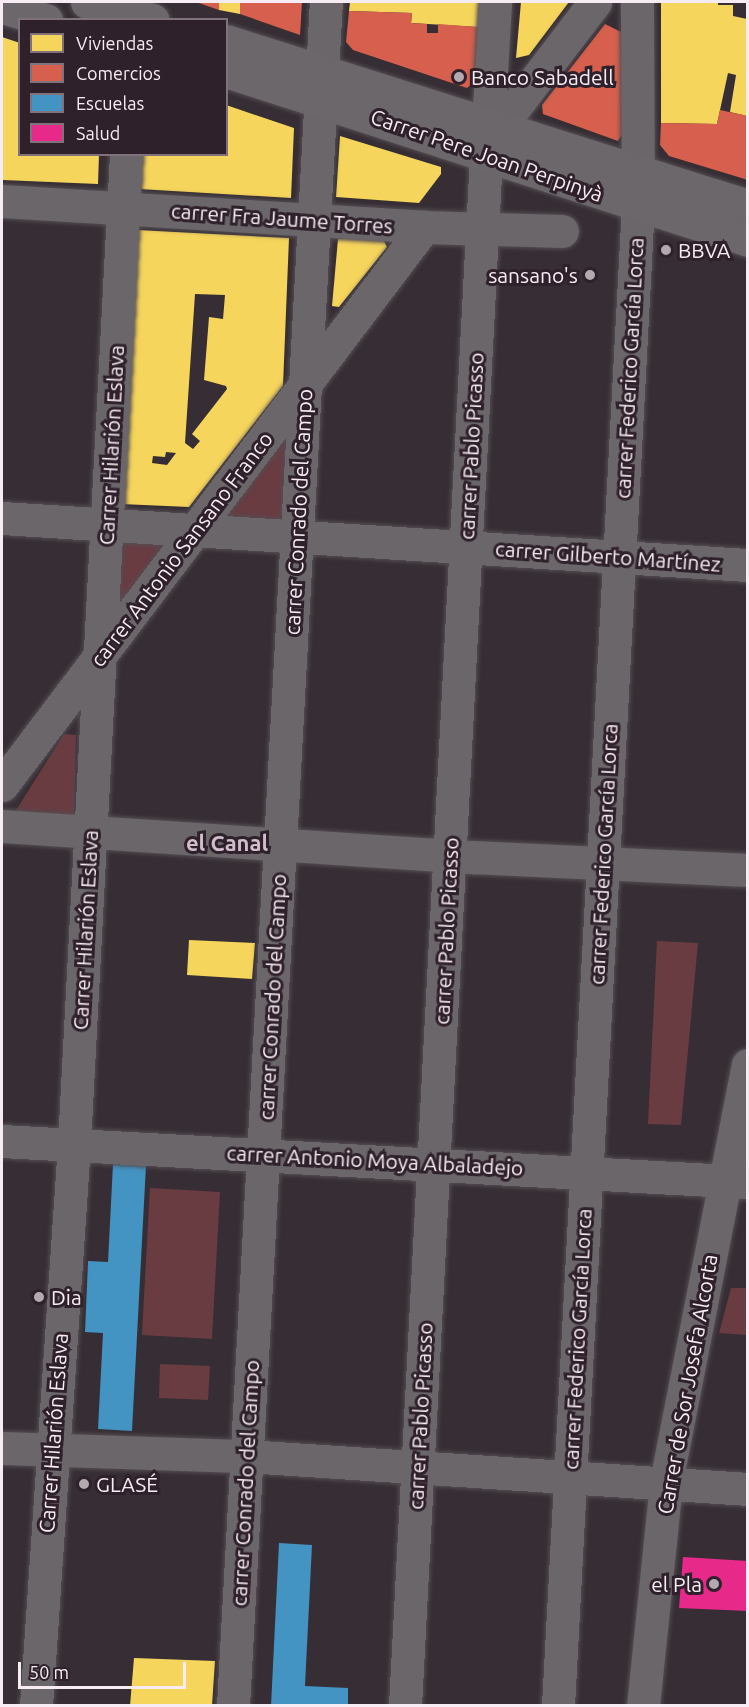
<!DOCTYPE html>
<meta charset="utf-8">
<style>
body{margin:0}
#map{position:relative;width:749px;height:1707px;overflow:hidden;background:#362e34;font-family:Ubuntu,sans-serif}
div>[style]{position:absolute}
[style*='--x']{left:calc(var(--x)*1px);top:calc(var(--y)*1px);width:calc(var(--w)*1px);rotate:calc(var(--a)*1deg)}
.green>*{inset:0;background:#693c42}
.homes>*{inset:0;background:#f6d55c}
.shops>*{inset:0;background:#d6604d}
.schools>*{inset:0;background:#4393c3}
.health>*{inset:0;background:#e7298a}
.roads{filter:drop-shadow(0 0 2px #544d52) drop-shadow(0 0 2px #544d52)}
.minor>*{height:33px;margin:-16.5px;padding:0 16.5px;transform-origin:16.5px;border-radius:16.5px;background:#6a666a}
.major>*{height:33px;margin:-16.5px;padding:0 16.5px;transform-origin:16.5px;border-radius:16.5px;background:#6c676b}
.dots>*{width:16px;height:16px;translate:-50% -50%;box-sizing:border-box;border:3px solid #2f212b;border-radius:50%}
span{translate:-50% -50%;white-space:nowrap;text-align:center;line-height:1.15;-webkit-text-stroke:6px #2f212b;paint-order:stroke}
.poi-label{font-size:21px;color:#f7ecf3}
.left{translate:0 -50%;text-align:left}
.right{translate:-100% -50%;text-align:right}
.street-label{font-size:21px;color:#f7ecf3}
.neighbourhood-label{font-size:22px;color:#d1bdcb;font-weight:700}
.frame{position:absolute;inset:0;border:3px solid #f7ecf3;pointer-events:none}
.legend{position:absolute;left:18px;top:18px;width:210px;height:138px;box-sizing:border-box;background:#2f212b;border:2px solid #7f727b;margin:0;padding:8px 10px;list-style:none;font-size:18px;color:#f7ecf3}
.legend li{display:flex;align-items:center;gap:12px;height:30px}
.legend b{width:30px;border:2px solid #7f727b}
.scale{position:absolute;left:18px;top:1662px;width:168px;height:27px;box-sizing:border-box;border:3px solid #f7ecf3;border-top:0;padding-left:8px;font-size:18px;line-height:21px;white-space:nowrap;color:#f7ecf3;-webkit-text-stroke:4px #2f212b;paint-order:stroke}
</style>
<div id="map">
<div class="green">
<i style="clip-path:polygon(292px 428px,285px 525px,226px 520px,254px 475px)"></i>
<i style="clip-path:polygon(115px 538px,161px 540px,164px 551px,124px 604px,111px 599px)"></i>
<i style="clip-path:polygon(64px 734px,76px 735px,74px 820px,13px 815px)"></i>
<i style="clip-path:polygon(657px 941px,698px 943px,681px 1125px,648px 1124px)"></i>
<i style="clip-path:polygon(150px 1188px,220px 1192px,212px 1339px,142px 1335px)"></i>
<i style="clip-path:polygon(731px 1288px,747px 1288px,747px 1335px,719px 1333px)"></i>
<i style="clip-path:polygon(160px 1364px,210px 1366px,208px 1400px,159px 1398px)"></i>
</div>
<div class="homes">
<i style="clip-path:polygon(219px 2px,240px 2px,240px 14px,219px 10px)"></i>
<i style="clip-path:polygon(350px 2px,481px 2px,478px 27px,411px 23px,412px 13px,349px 11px)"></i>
<i style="clip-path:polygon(521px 2px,569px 2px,529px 55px,516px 58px)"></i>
<i style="clip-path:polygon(661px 2px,718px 2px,718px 5px,733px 5px,733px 16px,747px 19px,747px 116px,730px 112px,736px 75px,728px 73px,717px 124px,661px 123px)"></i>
<i style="clip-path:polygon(2px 37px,20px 43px,20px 154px,99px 154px,98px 184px,2px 180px)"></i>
<i style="clip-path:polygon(226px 105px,294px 128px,291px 198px,139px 189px,141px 154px,226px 154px)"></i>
<i style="clip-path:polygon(340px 136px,441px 167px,441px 174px,419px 203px,336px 197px)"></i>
<i style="clip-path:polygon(evenodd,138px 230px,289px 238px,283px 386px,189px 507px,121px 504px,138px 230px,195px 294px,225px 295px,223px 319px,209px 317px,204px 380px,226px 386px,227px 389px,192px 434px,200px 441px,193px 449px,185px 443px,195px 294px,138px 230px,166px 452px,176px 453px,167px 465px,152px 463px,153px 456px,165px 457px,166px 452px)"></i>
<i style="clip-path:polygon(338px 239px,383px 239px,387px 247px,339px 307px,332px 306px)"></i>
<i style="clip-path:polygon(189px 940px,255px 943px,252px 979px,187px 975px)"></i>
<i style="clip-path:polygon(134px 1658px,215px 1661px,212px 1706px,130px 1706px)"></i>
</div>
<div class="shops">
<i style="clip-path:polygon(196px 2px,219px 2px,219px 10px)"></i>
<i style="clip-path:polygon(240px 2px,302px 2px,300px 35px,240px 14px)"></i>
<i style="clip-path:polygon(349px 11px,412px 13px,411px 23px,427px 24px,427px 33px,438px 33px,438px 24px,478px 27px,477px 80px,467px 88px,353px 50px,346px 42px)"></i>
<i style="clip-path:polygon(605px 24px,621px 32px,623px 133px,618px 141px,543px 114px,542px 105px)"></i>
<i style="clip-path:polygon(720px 110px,748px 116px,748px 180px,669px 156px,660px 145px,661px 123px,717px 124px)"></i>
</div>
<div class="schools">
<i style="clip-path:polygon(113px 1164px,146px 1165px,132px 1431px,98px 1429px,103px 1333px,85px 1332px,88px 1261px,108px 1262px)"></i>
<i style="clip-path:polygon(279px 1543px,312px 1545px,305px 1686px,348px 1688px,348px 1706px,271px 1706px)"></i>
</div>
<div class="health">
<i style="clip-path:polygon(683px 1557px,748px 1561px,748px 1611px,679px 1608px)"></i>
</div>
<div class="roads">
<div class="minor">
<i style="--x:488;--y:125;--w:123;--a:-86.7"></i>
<i style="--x:498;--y:129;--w:160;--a:-52.6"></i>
<i style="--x:2;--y:201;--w:423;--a:3.5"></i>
<i style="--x:424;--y:227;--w:138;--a:1.7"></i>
<i style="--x:2;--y:518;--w:747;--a:3.61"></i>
<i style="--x:2;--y:785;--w:700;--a:-52.9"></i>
<i style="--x:2;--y:826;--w:472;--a:3.8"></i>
<i style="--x:473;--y:857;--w:275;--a:2.7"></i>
<i style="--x:2;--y:1141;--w:747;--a:3.15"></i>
<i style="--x:2;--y:1448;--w:244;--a:1.9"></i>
<i style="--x:246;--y:1456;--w:503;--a:3.76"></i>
<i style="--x:36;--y:1706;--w:563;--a:-86.13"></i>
<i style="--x:74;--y:1144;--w:991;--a:-86.99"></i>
<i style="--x:233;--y:1706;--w:1707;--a:-86.88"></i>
<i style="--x:405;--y:1706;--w:1552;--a:-87.01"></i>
<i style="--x:558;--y:1706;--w:1502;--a:-86.95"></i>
<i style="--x:638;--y:206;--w:204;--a:-90.3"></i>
<i style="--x:643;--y:1706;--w:225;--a:-84.1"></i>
<i style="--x:666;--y:1482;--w:425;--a:-78.9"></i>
</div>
<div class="major">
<i style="--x:87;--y:2;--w:68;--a:15.3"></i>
<i style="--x:2;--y:7;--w:46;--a:16.5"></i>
<i style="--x:226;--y:41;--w:547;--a:17.54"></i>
<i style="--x:226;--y:71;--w:549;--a:17.94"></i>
</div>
</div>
<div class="dots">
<i style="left:459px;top:77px;background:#b3aab0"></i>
<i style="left:666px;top:250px;background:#b3aab0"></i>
<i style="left:590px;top:275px;background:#b3aab0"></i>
<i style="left:39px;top:1297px;background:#b3aab0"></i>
<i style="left:84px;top:1484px;background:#b3aab0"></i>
<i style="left:714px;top:1584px;background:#b3aab0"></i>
</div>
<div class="poi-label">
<span class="left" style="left:471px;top:77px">Banco Sabadell</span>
<span class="left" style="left:678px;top:250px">BBVA</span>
<span class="right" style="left:578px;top:275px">sansano's</span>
<span class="left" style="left:51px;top:1297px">Dia</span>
<span class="left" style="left:96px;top:1484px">GLASÉ</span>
<span class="right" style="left:702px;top:1584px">el Pla</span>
</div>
<div class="street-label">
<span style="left:487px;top:155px;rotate:19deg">Carrer Pere Joan Perpinyà</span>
<span style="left:282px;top:218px;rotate:4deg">carrer Fra Jaume Torres</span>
<span style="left:629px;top:368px;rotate:-87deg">carrer Federico García Lorca</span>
<span style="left:111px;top:445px;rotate:-87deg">Carrer Hilarión Eslava</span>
<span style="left:471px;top:446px;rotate:-87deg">carrer Pablo Picasso</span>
<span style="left:298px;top:512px;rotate:-87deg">carrer Conrado del Campo</span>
<span style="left:181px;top:549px;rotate:-53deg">carrer Antonio Sansano Franco</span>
<span style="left:608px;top:556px;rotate:4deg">carrer Gilberto Martínez</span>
<span style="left:603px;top:854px;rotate:-87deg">carrer Federico García Lorca</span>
<span style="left:85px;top:930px;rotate:-87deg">Carrer Hilarión Eslava</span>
<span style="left:446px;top:931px;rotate:-87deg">carrer Pablo Picasso</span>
<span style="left:272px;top:997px;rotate:-87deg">carrer Conrado del Campo</span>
<span style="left:375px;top:1160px;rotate:3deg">carrer Antonio Moya Albaladejo</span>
<span style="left:577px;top:1339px;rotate:-87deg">carrer Federico García Lorca</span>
<span style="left:687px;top:1384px;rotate:-80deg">Carrer de Sor Josefa Alcorta</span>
<span style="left:420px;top:1416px;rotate:-87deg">carrer Pablo Picasso</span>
<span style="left:53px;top:1433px;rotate:-86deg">Carrer Hilarión Eslava</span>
<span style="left:245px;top:1483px;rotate:-87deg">carrer Conrado del Campo</span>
</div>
<div class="neighbourhood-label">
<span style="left:227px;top:843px">el Canal</span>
</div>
<div class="frame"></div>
<ul class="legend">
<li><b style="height:16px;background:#f6d55c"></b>Viviendas</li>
<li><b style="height:16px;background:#d6604d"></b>Comercios</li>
<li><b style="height:16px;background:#4393c3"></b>Escuelas</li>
<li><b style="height:16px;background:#e7298a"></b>Salud</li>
</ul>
<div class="scale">50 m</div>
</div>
